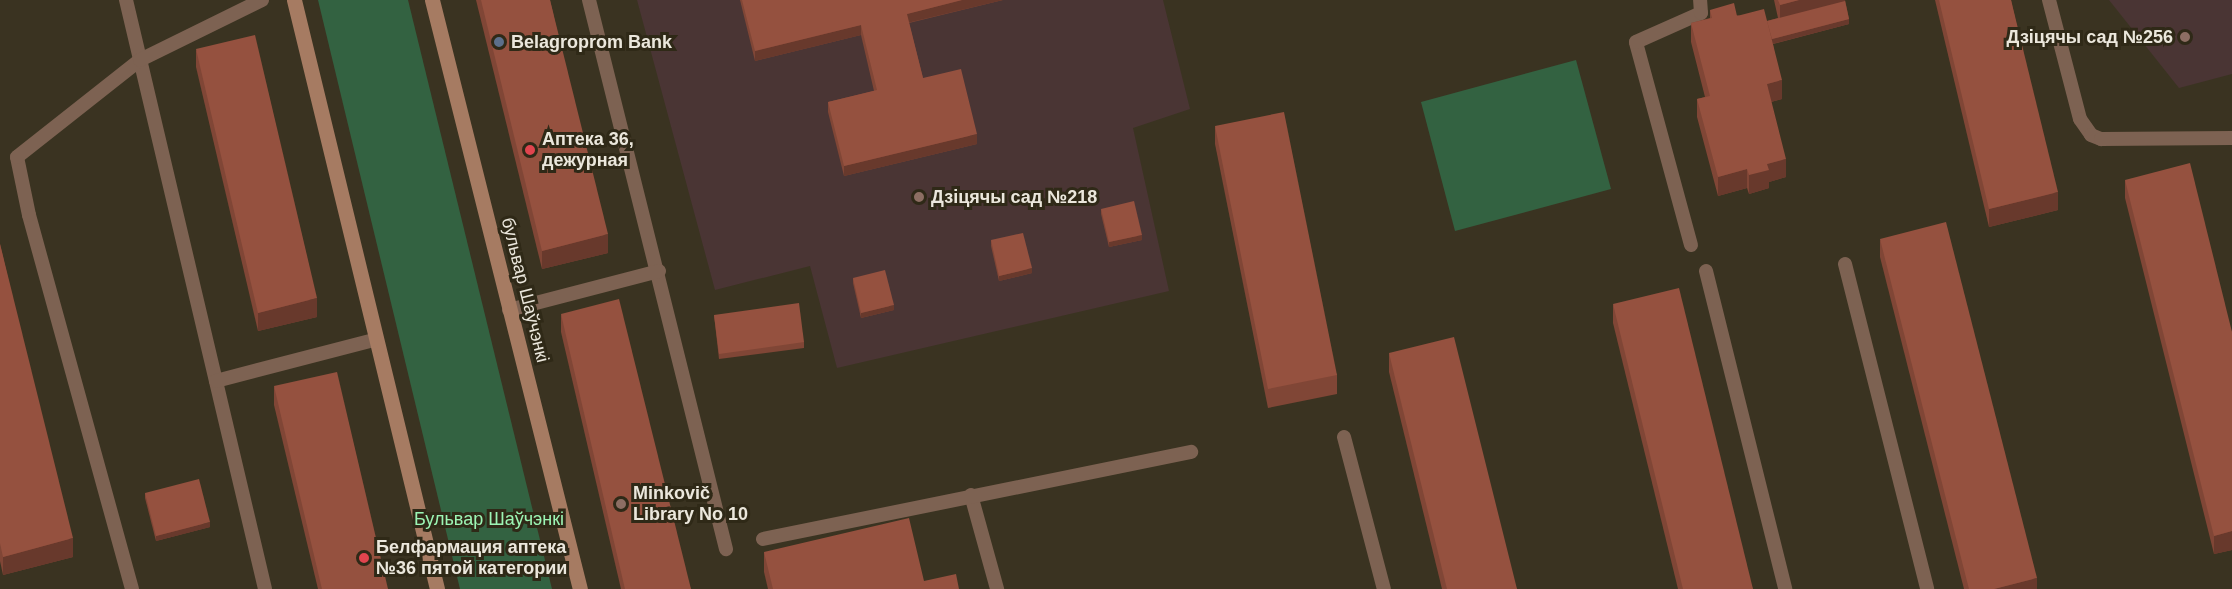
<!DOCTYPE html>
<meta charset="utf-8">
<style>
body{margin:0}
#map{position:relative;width:2232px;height:589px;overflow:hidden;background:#3a3321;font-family:Arial,sans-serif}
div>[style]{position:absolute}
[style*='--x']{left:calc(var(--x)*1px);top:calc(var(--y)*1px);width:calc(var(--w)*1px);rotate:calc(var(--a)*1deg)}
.education>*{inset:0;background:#4a3534}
.green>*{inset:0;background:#336241}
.service>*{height:14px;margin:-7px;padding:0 7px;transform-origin:7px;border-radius:7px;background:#7d6252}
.secondary>*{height:15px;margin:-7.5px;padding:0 7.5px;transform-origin:7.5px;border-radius:7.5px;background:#a67b62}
.wall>*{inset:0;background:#804636}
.shaded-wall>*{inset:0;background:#68392c}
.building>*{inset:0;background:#95513f}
.dots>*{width:16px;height:16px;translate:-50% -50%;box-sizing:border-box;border:3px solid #2f2917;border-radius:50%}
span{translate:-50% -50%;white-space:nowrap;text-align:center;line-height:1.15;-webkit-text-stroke:6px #2f2917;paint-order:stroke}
.poi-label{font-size:18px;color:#ebe7dc;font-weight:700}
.right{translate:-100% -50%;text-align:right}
.left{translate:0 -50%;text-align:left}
.street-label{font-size:18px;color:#ebe7dc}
.park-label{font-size:18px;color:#9cf5b4}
</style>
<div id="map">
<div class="education">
<i style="clip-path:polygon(637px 0,1163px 0,1190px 109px,1133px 128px,1169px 291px,837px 368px,810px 266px,715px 290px)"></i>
<i style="clip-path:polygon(2109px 0,2232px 0,2232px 74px,2179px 88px)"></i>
</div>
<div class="green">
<i style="clip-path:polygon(318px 0,408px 0,552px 589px,460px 589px)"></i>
<i style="clip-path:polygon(1576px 60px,1611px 189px,1455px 231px,1421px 102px)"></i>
</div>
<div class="service">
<i style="--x:126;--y:0;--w:605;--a:76.72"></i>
<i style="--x:589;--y:0;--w:566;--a:75.99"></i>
<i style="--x:2049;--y:0;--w:123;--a:75.4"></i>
<i style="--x:2080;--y:119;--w:19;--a:55"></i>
<i style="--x:2091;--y:135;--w:11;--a:22"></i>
<i style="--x:2101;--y:139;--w:131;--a:-0.4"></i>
<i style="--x:1691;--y:245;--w:210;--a:-105.2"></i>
<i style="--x:1636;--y:42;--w:71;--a:-24"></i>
<i style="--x:1701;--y:13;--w:13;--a:-94"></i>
<i style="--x:1845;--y:264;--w:335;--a:75.8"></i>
<i style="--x:1706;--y:271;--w:328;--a:76"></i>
<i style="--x:509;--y:310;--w:155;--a:-14.6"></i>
<i style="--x:216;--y:381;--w:166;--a:-14.6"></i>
<i style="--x:1344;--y:437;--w:157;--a:75.3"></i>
<i style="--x:971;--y:495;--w:98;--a:74.5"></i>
<i style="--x:763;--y:539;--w:437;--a:-11.5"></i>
<i style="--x:132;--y:589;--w:388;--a:-105.4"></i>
<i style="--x:29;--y:215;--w:59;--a:-101.7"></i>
<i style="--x:17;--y:157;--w:157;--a:-38.3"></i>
<i style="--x:140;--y:60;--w:136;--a:-26.2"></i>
</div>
<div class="secondary">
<i style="--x:294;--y:0;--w:606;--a:76.35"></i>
<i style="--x:432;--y:0;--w:607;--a:75.9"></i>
</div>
<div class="wall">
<i style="clip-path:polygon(476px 0,550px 0,608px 253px,542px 269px)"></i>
<i style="clip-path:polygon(740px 0,1003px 0,909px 23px,923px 78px,977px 144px,844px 176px,828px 112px,828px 102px,874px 91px,861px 35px,755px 61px)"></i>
<i style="clip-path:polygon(1774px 0,1845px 0,1849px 19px,1849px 24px,1773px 44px,1782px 99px,1771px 102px,1786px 177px,1769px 182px,1769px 188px,1749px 194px,1747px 188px,1718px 196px,1697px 117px,1697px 99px,1705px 97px,1691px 42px,1691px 23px,1710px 18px,1710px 10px,1767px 21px,1778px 18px)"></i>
<i style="clip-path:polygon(1935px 0,2011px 0,2058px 210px,1989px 227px)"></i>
<i style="clip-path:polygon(196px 49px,317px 317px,258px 331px,196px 67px)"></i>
<i style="clip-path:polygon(1215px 126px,1337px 375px,1337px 394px,1268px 408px,1215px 144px)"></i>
<i style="clip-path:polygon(2125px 180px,2232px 332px,2232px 550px,2214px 554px,2125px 198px)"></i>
<i style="clip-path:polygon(1101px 209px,1142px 240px,1109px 247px,1101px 214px)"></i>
<i style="clip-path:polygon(1880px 239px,2037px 589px,1964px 589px,1880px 257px)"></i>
<i style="clip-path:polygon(991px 240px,1032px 273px,999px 281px,991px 246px)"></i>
<i style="clip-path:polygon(0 244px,73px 557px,3px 575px,0 561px)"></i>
<i style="clip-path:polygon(853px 278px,894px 310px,861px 318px,853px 283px)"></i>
<i style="clip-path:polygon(1613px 304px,1753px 589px,1678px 589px,1613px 323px)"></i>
<i style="clip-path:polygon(561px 314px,691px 589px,621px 589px,561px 332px)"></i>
<i style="clip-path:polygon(714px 315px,804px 342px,804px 348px,719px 359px)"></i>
<i style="clip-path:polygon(1389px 353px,1517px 589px,1442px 589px,1389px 372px)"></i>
<i style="clip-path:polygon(274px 386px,388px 589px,318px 589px,274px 405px)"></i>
<i style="clip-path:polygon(145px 493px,210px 527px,156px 541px,145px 498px)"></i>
<i style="clip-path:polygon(764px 552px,924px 581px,959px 589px,768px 589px,764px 572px)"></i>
</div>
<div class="shaded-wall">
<i style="clip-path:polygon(962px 0,1003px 0,907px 23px,907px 14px)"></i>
<i style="clip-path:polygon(1799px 0,1845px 0,1845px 7px,1780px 23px,1780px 5px)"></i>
<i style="clip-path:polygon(1849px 19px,1849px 24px,1768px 45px,1768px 40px)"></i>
<i style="clip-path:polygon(861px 25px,861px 35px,755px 61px,755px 51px)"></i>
<i style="clip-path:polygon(1782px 80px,1782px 99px,1767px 103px,1767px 84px)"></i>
<i style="clip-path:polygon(977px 134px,977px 144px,844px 176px,844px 166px)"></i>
<i style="clip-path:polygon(1786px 159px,1786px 177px,1769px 182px,1769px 188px,1749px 194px,1749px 175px,1767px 164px)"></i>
<i style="clip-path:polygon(1747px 169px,1747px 188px,1718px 196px,1718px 177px)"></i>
<i style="clip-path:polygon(2058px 192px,2058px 210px,1989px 227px,1989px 209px)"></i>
<i style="clip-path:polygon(608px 234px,608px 253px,542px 269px,542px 251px)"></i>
<i style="clip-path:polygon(1142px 235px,1142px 240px,1109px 247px,1109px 242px)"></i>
<i style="clip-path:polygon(1032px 268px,1032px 273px,999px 281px,999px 276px)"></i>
<i style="clip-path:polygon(317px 298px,317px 317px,258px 331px,258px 313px)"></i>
<i style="clip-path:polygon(894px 305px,894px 310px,861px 318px,861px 313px)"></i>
<i style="clip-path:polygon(210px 522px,210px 527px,156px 541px,156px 536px)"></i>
<i style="clip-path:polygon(2232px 531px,2232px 550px,2214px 554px,2214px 536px)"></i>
<i style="clip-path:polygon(73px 538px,73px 557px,3px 575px,3px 557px)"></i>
<i style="clip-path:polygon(2037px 578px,2037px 589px,1994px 589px)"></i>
</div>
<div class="building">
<i style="clip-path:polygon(481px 0,550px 0,608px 234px,542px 251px)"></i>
<i style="clip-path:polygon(742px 0,962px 0,907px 14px,923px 78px,961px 69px,977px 134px,844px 166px,828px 102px,877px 90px,861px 25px,755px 51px)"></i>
<i style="clip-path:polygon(1778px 0,1799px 0,1780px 5px)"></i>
<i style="clip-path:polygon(1939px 0,2011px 0,2058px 192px,1989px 209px)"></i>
<i style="clip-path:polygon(1845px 1px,1849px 19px,1772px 39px,1767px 21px)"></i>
<i style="clip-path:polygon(1734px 3px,1737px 16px,1764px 9px,1782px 80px,1767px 84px,1786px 159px,1767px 164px,1769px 170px,1749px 175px,1747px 169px,1718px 177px,1697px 99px,1710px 96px,1691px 23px,1712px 18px,1710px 10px)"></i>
<i style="clip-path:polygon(255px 35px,317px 298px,258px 313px,196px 49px)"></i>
<i style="clip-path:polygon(1284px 112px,1337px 375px,1268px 389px,1215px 126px)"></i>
<i style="clip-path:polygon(2190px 163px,2232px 332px,2232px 531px,2214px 536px,2125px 180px)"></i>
<i style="clip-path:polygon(1134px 201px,1142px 235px,1109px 242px,1101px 209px)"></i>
<i style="clip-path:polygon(1946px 222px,2037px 578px,1994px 589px,1969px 589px,1880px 239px)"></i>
<i style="clip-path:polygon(1023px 233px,1032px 268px,999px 276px,991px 240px)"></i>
<i style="clip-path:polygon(0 244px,73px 538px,3px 557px,0 543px)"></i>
<i style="clip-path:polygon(885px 270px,894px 305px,861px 313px,853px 278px)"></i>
<i style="clip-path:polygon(1679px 288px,1753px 589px,1683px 589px,1613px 304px)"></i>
<i style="clip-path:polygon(619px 299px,691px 589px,625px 589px,561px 314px)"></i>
<i style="clip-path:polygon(799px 303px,804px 342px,719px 354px,714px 315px)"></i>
<i style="clip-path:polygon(1454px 337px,1517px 589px,1447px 589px,1389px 353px)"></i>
<i style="clip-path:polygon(337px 372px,388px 589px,322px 589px,274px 386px)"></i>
<i style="clip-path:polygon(199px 479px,210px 522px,156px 536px,145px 493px)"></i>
<i style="clip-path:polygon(909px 518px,924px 581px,956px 574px,959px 589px,773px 589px,764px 552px)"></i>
</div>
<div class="dots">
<i style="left:2185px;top:37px;background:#8d6e63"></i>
<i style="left:499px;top:42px;background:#5c6f8a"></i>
<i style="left:530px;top:150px;background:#e0444e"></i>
<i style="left:919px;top:197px;background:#8d6e63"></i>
<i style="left:621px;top:504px;background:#8d6e63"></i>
<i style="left:364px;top:558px;background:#e0444e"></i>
</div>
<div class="poi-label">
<span class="right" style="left:2173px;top:37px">Дзіцячы сад №256</span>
<span class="left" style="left:511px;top:42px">Belagroprom Bank</span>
<span class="left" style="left:542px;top:150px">Аптека 36,<br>дежурная</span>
<span class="left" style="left:931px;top:197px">Дзіцячы сад №218</span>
<span class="left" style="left:633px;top:504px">Minkovič<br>Library No 10</span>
<span class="left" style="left:376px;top:558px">Белфармация аптека<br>№36 пятой категории</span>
</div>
<div class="street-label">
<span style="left:525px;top:290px;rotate:76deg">бульвар Шаўчэнкі</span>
</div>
<div class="park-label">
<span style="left:489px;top:519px">Бульвар Шаўчэнкі</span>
</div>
</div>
